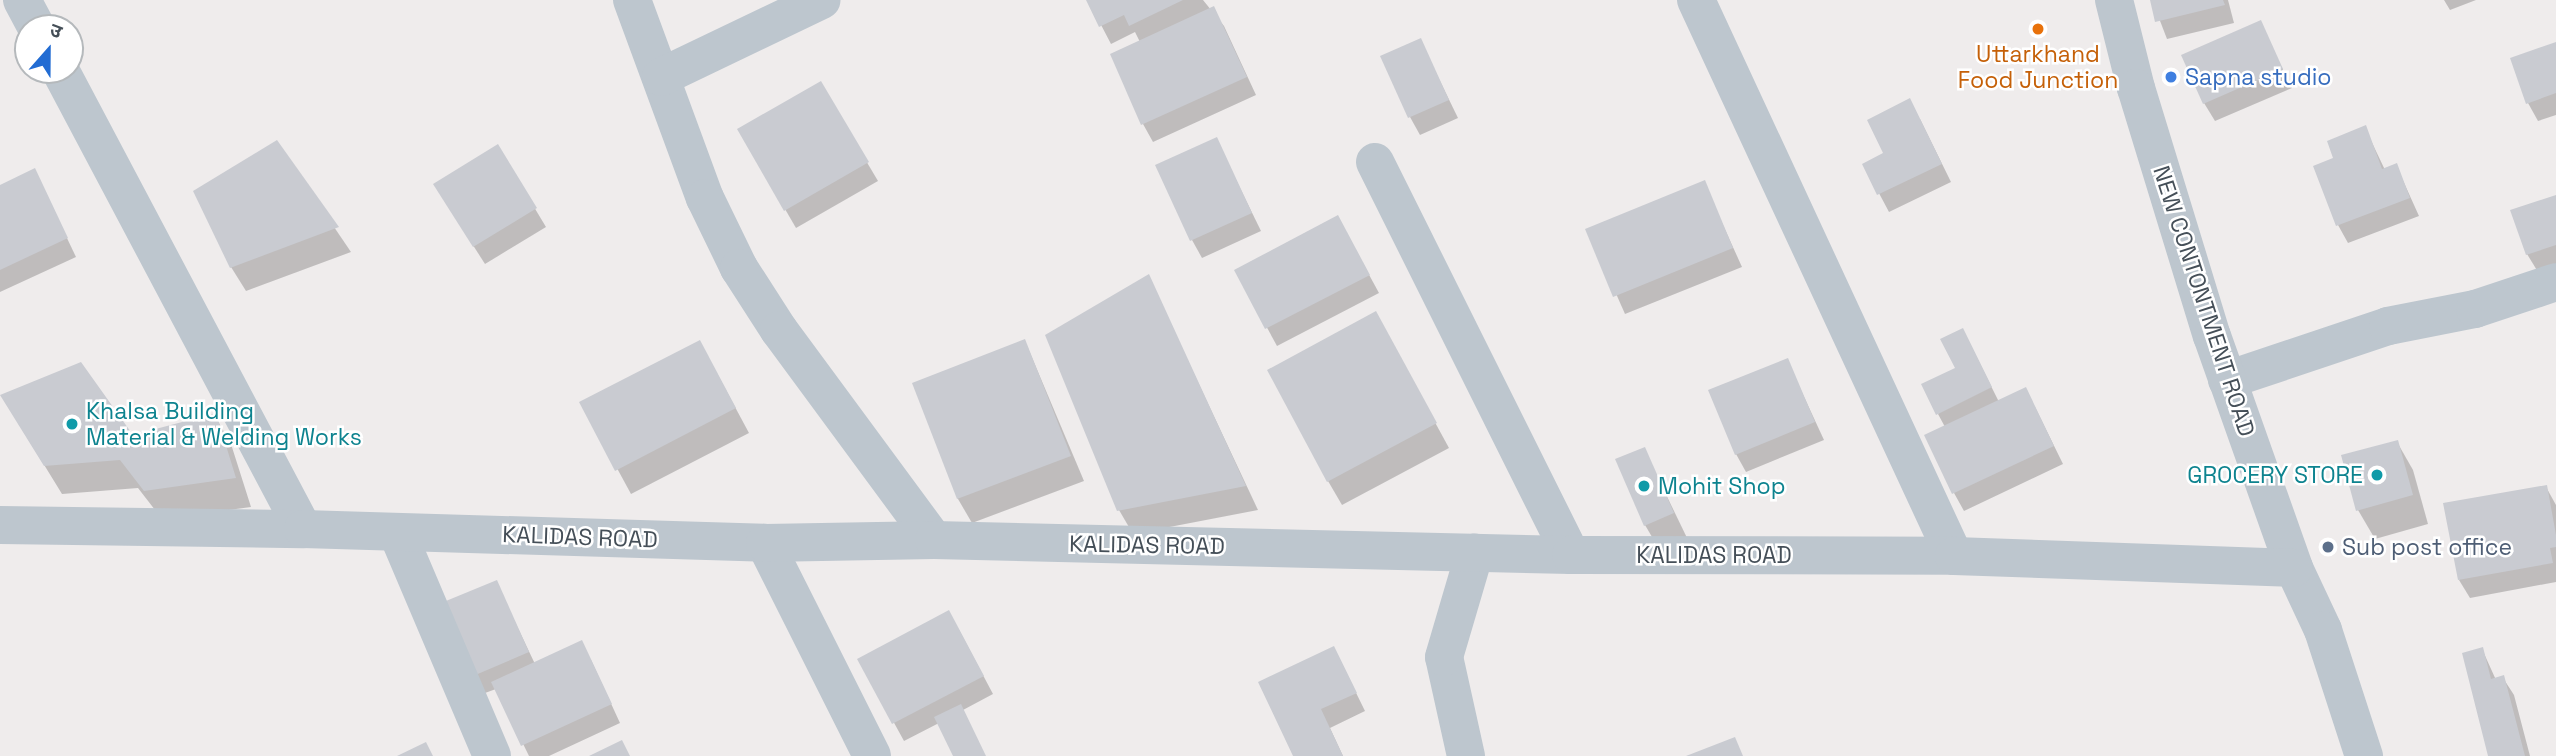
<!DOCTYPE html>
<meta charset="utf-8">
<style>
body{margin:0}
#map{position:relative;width:2556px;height:756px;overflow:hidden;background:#efecec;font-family:"Space Grotesk","Noto Sans Devanagari",sans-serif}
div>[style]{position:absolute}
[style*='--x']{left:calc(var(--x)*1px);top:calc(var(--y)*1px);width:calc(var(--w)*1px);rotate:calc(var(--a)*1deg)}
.shadow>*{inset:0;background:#0003}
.building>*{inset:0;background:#c9cbd1}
.minor>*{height:38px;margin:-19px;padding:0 19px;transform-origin:19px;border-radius:19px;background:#bdc6ce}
.tertiary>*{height:38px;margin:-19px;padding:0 19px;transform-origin:19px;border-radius:19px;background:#bdc6ce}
.dots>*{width:19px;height:19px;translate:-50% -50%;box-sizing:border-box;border:4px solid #fff;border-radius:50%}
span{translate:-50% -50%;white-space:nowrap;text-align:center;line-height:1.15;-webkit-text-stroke:5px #fff;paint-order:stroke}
.food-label{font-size:23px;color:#c56008}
.shop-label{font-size:23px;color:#366cbe}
.left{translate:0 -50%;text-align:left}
.street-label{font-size:23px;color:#454f58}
.culture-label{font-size:23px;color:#0d838f}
.right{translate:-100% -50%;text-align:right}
.service-label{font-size:23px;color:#4e5e75}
.north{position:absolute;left:14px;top:14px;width:70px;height:70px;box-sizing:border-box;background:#fff;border:2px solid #b5b9bc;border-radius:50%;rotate:21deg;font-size:19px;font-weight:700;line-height:28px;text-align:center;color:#454f58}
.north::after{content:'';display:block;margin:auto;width:24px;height:32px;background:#226cd3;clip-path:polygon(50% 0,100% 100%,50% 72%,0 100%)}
</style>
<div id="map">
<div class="shadow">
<i style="clip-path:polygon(1088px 0,1203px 0,1224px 26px,1256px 95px,1153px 142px,1143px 124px,1140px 42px,1135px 32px,1111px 44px)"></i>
<i style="clip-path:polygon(2152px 0,2228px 0,2234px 23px,2167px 39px)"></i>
<i style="clip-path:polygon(2444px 0,2476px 0,2450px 10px)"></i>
<i style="clip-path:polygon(2260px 23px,2292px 88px,2215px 121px,2204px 103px)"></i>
<i style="clip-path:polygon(1420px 40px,1458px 118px,1420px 135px,1410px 117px)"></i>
<i style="clip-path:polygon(2556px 44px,2556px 115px,2538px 121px,2528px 103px)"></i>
<i style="clip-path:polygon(820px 83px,878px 181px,796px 228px,739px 130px)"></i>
<i style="clip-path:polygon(1920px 119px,1951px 182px,1889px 212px,1864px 165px,1886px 154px)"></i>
<i style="clip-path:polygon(2365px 128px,2385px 170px,2396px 165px,2419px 216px,2348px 243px,2338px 225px,2335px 159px)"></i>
<i style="clip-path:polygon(1216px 139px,1261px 231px,1202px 258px,1192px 240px)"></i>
<i style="clip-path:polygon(277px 143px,351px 252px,246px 291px,231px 267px)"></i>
<i style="clip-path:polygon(498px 147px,546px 227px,485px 264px,446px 203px)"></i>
<i style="clip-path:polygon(35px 171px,76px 257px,0 292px,0 187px)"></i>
<i style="clip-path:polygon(1704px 183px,1742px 267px,1625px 314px,1588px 230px)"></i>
<i style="clip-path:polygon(2556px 197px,2556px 266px,2538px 272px,2527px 254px)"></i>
<i style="clip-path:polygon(1348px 236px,1379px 293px,1277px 346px,1236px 271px)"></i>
<i style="clip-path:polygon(1148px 276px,1258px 510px,1133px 534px,1119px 510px)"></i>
<i style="clip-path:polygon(1389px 338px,1449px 448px,1342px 505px,1328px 481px)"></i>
<i style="clip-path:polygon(1025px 341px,1084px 481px,972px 523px,958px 499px,914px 384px)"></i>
<i style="clip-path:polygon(1972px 348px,1999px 402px,2035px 407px,2063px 464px,1964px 511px,1954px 493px,1945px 427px,1938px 414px)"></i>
<i style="clip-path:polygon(1787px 360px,1824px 440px,1746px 472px,1736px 454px)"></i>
<i style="clip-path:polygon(713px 366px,749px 433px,631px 494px,581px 402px)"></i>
<i style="clip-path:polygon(215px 416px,231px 444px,251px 507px,162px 519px,138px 488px,62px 494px,19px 424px,132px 438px)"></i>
<i style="clip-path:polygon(2397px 442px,2413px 470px,2428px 524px,2375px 539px,2358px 510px,2343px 457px)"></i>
<i style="clip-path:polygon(1644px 449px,1689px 542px,1662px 554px,1645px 525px)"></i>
<i style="clip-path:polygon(2546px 487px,2556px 505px,2556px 582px,2470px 598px,2459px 580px)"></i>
<i style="clip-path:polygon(496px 582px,535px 664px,591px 660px,620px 723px,549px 756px,529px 756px,496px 689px,485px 693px,474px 675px)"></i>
<i style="clip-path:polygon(959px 630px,993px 694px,963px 710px,985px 756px,955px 756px,939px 723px,904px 741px,859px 659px)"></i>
<i style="clip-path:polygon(1334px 648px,1365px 711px,1330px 728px,1343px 756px,1295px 756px)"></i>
<i style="clip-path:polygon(2482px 649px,2496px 680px,2503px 678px,2514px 695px,2530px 756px,2490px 756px)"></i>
</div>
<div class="building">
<i style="clip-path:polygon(1086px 0,1183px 0,1129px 26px,1124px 15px,1099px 27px)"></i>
<i style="clip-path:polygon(2150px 0,2223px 0,2225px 5px,2155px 22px)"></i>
<i style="clip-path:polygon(1214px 6px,1247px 77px,1141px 125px,1110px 54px)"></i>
<i style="clip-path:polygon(2261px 20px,2283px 69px,2203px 104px,2181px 55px)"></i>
<i style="clip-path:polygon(1421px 38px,1449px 100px,1408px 118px,1380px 56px)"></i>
<i style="clip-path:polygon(2556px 42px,2556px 93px,2526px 104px,2510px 58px)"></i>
<i style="clip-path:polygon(821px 81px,869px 162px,784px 211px,737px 129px)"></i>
<i style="clip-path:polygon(1910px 98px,1942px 164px,1877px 195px,1862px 164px,1883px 153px,1867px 120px)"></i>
<i style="clip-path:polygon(2366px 125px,2382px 169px,2397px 163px,2410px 198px,2336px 226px,2313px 166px,2333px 158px,2327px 141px)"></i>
<i style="clip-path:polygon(1217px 137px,1252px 213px,1190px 241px,1155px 165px)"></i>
<i style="clip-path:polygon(277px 140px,339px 227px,230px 268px,193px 191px)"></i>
<i style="clip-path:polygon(498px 144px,537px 208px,473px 247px,433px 184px)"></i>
<i style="clip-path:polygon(35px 168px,68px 238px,0 270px,0 185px)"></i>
<i style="clip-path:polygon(1705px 180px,1733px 248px,1613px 297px,1585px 229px)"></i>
<i style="clip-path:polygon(2556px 195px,2556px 245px,2526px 255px,2510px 210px)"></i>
<i style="clip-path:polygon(1338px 215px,1370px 275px,1265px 329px,1234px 270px)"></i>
<i style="clip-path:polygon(1149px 274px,1246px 486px,1117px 511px,1045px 335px)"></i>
<i style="clip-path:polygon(1376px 311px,1437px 423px,1327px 482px,1267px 370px)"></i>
<i style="clip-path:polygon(1963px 328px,1992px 387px,1936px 415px,1921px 384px,1955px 368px,1940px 339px)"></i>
<i style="clip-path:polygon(1025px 339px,1071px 456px,957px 499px,912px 383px)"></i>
<i style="clip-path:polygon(700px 340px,736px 408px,615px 471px,579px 402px)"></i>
<i style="clip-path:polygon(1788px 358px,1815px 422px,1735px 455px,1708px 390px)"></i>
<i style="clip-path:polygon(81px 362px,133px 435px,216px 413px,236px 478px,144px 491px,120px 460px,44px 466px,0 395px)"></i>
<i style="clip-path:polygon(2026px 387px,2054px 446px,1952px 494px,1924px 435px)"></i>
<i style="clip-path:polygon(2398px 440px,2413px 495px,2356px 511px,2341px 455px)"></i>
<i style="clip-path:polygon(1645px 447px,1674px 513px,1644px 526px,1615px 459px)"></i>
<i style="clip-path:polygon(2547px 485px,2556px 535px,2556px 547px,2550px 548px,2553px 563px,2458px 580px,2443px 503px)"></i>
<i style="clip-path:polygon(497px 580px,529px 652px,473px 676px,441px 603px)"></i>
<i style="clip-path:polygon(949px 610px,984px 676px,892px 724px,857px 659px)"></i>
<i style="clip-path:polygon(582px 640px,612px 704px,521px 746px,491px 682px)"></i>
<i style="clip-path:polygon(1334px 646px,1357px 693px,1321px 709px,1343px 756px,1293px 756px,1258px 682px)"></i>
<i style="clip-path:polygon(2483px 647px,2491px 679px,2504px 675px,2525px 756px,2488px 756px,2462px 653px)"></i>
<i style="clip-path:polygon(961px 704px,986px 756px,953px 756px,934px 717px)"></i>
<i style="clip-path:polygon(1735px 737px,1743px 756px,1686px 756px)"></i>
<i style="clip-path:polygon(622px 740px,630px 756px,589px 756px)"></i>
<i style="clip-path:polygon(426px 742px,433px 756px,397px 756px)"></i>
</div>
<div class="minor">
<i style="--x:22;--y:0;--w:32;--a:62"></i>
<i style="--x:632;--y:0;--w:211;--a:69.8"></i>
<i style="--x:705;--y:198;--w:78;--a:64.1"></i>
<i style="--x:739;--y:268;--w:74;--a:57.2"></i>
<i style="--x:779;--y:330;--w:261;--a:53.6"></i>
<i style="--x:1696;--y:0;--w:613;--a:65.11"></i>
<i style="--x:60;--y:70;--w:519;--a:62.1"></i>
<i style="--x:661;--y:77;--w:178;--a:-25.6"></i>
<i style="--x:1375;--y:162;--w:439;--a:63.5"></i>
<i style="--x:2227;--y:380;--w:170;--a:-18.5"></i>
<i style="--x:2388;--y:326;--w:89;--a:-11.1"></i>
<i style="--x:2475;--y:309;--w:85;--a:-18.4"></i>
<i style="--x:397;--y:532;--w:243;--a:67"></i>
<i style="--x:765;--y:543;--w:238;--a:63.3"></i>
<i style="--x:1466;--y:756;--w:101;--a:-102.5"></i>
<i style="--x:1444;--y:657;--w:109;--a:-73.6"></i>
</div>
<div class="tertiary">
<i style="--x:2114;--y:0;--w:91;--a:76"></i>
<i style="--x:2136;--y:88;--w:259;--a:73"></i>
<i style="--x:2212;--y:336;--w:246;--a:70.5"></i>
<i style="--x:2294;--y:568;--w:68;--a:64.9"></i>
<i style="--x:2323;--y:630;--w:133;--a:72"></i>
<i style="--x:0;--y:525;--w:303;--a:0.8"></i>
<i style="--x:303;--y:529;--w:462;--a:1.7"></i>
<i style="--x:765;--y:543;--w:169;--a:-1"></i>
<i style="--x:934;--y:540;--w:637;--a:1.35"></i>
<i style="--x:1571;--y:555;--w:383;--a:0.1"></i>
<i style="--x:1954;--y:556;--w:340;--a:2"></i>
</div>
<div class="dots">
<i style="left:2038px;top:29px;background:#e8710a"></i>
<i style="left:2171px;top:77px;background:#3f7fe0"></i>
<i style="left:72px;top:424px;background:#0f9aa8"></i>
<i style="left:2377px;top:475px;background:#0f9aa8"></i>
<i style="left:1644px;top:486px;background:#0f9aa8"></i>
<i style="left:2328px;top:547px;background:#5c6f8a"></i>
</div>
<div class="food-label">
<span style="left:2038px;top:67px">Uttarkhand<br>Food Junction</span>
</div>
<div class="shop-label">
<span class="left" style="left:2185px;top:77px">Sapna studio</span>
</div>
<div class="street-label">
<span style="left:2204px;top:301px;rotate:72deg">NEW CONTONTMENT ROAD</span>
<span style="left:580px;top:537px;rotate:2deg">KALIDAS ROAD</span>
<span style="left:1147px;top:545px;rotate:1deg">KALIDAS ROAD</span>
<span style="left:1714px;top:555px">KALIDAS ROAD</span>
</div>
<div class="culture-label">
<span class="left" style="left:86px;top:424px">Khalsa Building<br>Material &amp; Welding Works</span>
<span class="right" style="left:2363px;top:475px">GROCERY STORE</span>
<span class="left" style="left:1658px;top:486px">Mohit Shop</span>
</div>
<div class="service-label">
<span class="left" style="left:2342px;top:547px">Sub post office</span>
</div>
<div class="north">उ</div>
</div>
